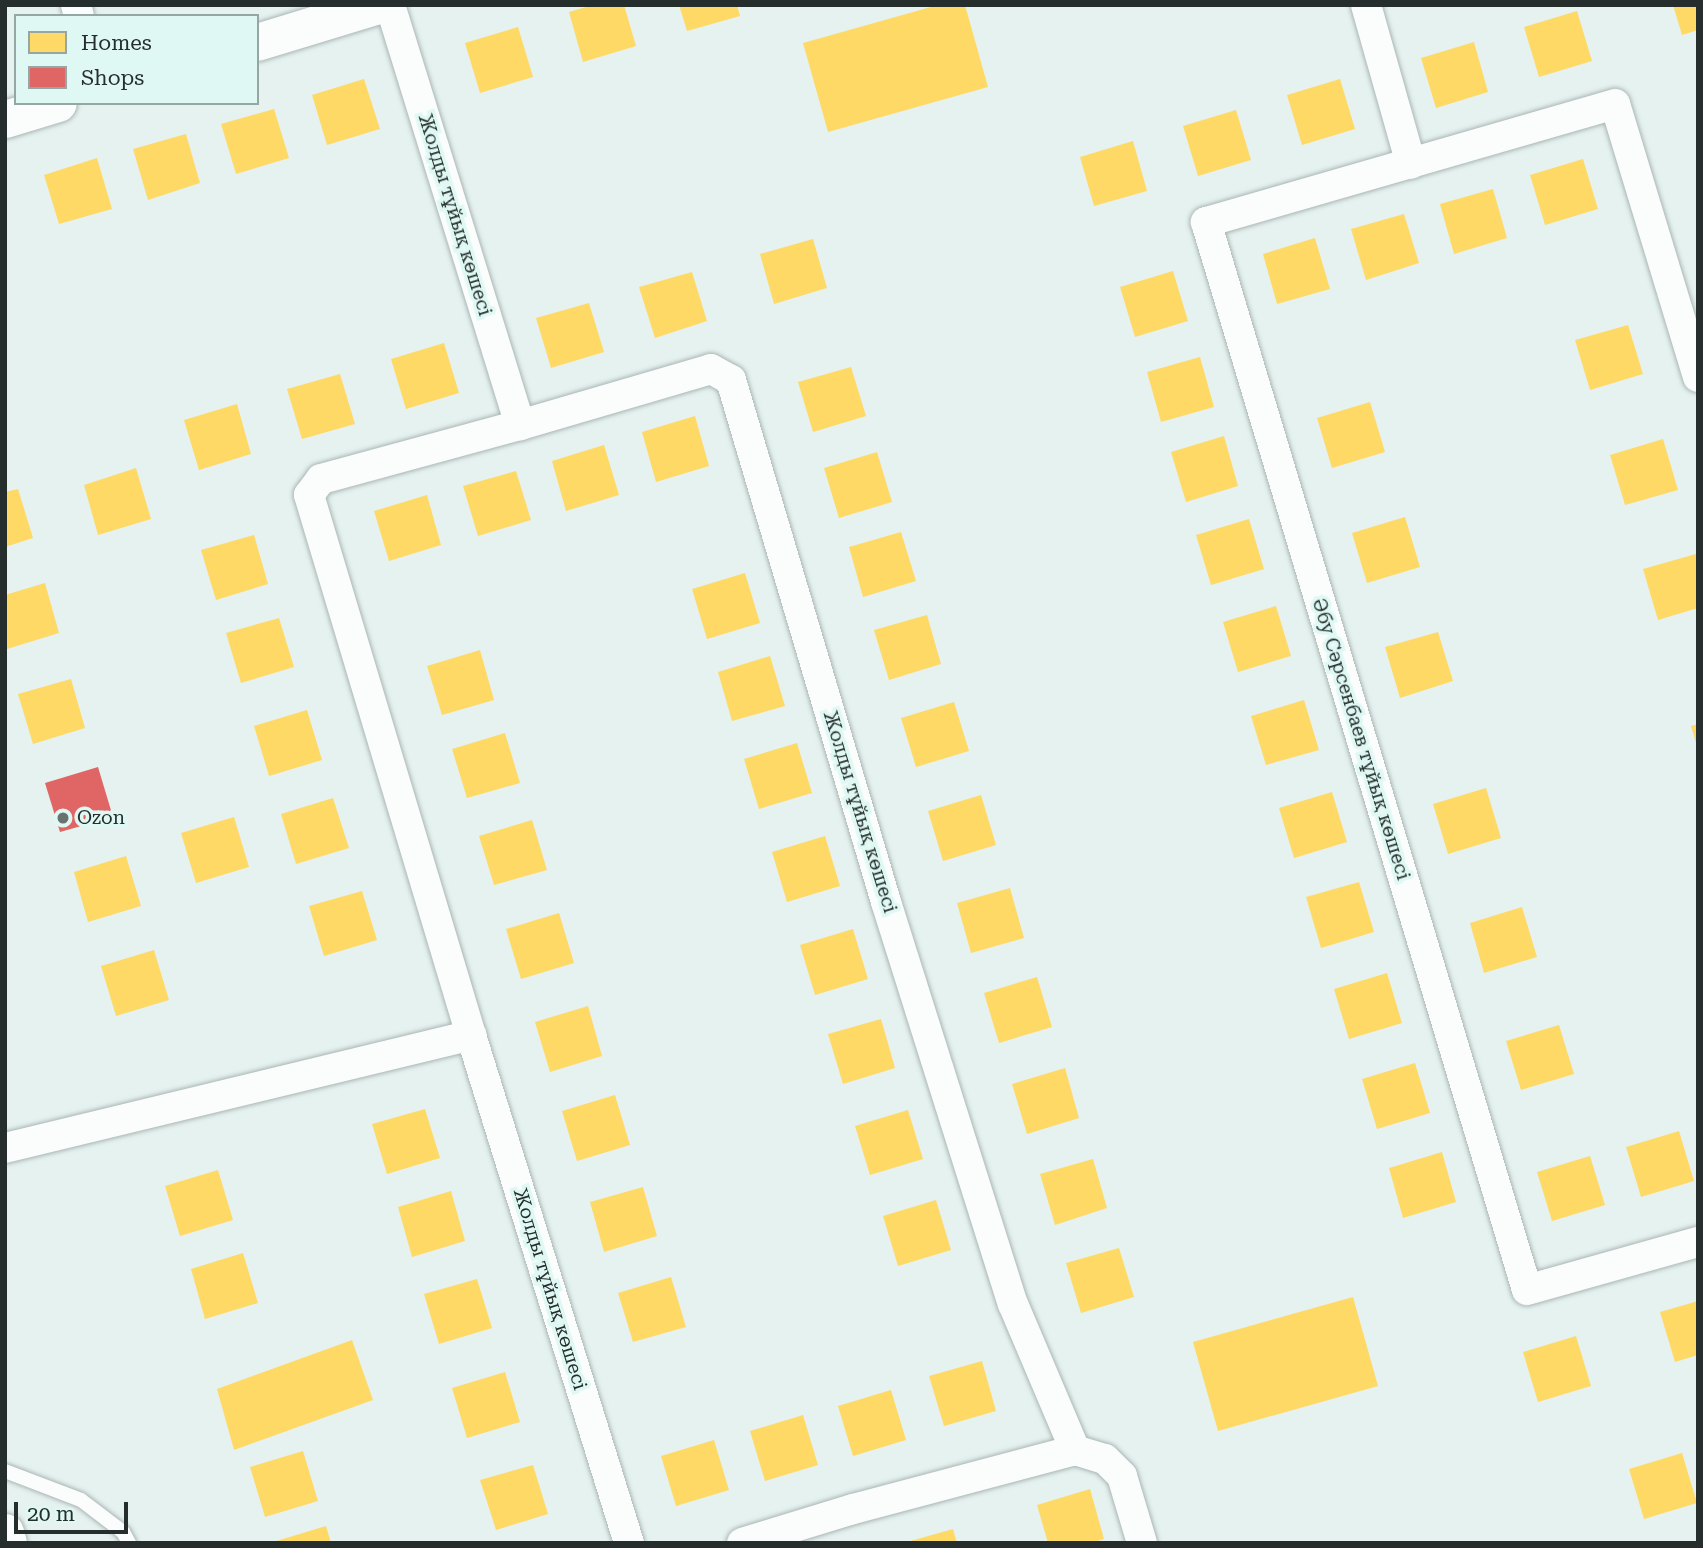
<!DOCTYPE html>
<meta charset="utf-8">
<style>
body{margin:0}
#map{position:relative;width:1703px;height:1548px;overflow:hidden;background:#e5f2f0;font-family:"Roboto Serif",serif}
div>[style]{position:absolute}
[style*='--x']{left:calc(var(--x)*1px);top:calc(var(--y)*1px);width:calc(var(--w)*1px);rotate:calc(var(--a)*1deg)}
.homes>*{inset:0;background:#ffd966}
.shops>*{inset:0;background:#e06666}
.roads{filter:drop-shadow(0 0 2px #abb6b4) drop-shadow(0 0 2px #abb6b4)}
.service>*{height:14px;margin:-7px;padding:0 7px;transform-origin:7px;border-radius:7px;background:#fbfdfd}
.minor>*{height:30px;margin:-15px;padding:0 15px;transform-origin:15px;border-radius:15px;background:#fbfdfd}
.tertiary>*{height:37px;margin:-18.5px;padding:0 18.5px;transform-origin:18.5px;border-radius:18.5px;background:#fbfdfd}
.dots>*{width:19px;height:19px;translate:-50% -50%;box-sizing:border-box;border:4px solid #dff8f3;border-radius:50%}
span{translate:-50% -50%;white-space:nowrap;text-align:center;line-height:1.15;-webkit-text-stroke:7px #dff8f3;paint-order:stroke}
.street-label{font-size:19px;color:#252e2c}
.poi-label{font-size:19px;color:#252e2c}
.left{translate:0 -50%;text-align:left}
.frame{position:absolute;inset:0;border:7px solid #252e2c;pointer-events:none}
.legend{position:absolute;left:14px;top:14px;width:245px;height:91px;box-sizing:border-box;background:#dff8f3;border:2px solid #95a7a3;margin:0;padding:9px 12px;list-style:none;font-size:21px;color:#252e2c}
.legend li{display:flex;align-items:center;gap:14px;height:35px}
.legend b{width:35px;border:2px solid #95a7a3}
.scale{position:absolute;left:14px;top:1502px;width:114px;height:32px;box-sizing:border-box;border:4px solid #252e2c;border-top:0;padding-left:9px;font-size:21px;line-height:24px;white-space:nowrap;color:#252e2c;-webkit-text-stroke:5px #dff8f3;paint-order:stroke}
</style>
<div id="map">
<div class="homes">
<i style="clip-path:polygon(593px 5px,624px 5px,636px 46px,583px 62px,569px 12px)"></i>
<i style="clip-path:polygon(679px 5px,737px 5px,740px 16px,687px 31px)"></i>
<i style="clip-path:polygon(938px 5px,965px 5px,988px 87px,828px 132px,803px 43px)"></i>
<i style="clip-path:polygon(1673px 5px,1698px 5px,1698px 30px,1682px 35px)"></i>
<i style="clip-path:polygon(1577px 11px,1592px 61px,1539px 77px,1524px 27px)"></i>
<i style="clip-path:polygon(518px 27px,533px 77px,480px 93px,465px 43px)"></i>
<i style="clip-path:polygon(1474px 42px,1488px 92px,1436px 108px,1421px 58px)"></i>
<i style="clip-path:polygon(364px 79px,380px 129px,327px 145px,312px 95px)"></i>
<i style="clip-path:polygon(1340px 79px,1355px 129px,1302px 145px,1287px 95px)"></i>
<i style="clip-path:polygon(274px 109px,289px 158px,236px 174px,221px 124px)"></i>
<i style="clip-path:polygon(1236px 110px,1251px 160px,1198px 176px,1183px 126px)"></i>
<i style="clip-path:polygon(186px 134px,200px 183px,148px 200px,133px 149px)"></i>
<i style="clip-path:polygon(1133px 141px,1147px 191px,1094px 206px,1080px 157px)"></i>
<i style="clip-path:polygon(97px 158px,112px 209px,59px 224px,44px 175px)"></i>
<i style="clip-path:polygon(1583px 159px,1598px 209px,1545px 225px,1530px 175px)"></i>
<i style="clip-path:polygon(1493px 189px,1507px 238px,1454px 254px,1440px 204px)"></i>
<i style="clip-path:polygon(1404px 214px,1419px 263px,1366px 280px,1351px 229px)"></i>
<i style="clip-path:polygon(1315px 238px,1330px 289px,1277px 304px,1263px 254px)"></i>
<i style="clip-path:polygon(813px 239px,827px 288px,774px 304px,760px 254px)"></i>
<i style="clip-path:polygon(1173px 271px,1188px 321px,1135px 337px,1120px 287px)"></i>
<i style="clip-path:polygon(692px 272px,707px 321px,655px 338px,639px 287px)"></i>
<i style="clip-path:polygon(589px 303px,604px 352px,551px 368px,536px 318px)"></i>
<i style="clip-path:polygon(1628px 325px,1643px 374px,1590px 390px,1575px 340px)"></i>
<i style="clip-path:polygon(444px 343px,459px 393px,406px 409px,391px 359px)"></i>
<i style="clip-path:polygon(1200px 357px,1214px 407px,1161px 422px,1147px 372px)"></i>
<i style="clip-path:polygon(851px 367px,866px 416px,813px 432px,798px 382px)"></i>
<i style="clip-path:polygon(340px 374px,355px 424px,302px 439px,287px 389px)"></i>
<i style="clip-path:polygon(1370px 402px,1385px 452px,1332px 468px,1317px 418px)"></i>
<i style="clip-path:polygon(237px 404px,251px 454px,199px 470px,184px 420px)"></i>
<i style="clip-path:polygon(695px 416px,709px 466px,656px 482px,642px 432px)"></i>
<i style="clip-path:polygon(1224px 436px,1238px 486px,1186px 502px,1171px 452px)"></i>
<i style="clip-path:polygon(1663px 439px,1678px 490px,1625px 505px,1610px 455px)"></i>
<i style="clip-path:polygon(604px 445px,619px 495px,566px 511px,552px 461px)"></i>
<i style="clip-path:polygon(877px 452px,892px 502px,839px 518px,824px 468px)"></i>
<i style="clip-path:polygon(136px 468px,151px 519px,98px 535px,84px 485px)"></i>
<i style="clip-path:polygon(516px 471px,531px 520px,478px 536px,463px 486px)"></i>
<i style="clip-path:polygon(18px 489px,33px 538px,5px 547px,5px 492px)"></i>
<i style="clip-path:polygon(427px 495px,441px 545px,389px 561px,374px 511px)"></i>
<i style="clip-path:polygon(1405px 517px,1420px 567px,1367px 583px,1352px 533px)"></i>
<i style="clip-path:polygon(1249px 519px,1264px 569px,1211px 585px,1196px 535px)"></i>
<i style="clip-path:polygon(901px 532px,916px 581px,863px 597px,849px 547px)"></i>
<i style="clip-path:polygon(254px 535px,268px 584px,216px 600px,201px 550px)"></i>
<i style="clip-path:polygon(1696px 554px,1698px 608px,1658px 620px,1643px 569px)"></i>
<i style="clip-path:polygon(745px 573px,760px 623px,707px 639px,692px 589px)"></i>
<i style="clip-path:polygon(45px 583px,59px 633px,7px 649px,5px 595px)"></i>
<i style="clip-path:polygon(1276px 606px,1291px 656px,1238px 672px,1223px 622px)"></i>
<i style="clip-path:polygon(927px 615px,941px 664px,889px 680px,874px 630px)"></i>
<i style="clip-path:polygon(279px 618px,294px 667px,241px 683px,226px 633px)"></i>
<i style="clip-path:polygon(1438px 632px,1453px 681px,1400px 698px,1385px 647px)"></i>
<i style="clip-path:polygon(480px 650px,494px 700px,442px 715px,427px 666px)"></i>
<i style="clip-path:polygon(770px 656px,785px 706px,732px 721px,718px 672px)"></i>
<i style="clip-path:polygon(71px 679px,85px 728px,33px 744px,18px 694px)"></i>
<i style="clip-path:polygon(1304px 700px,1319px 750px,1266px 765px,1251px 716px)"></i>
<i style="clip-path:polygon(954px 702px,969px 751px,916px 767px,901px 718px)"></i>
<i style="clip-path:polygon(307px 710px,322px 760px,269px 776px,254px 726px)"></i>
<i style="clip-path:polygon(1698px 724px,1698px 746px,1697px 746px,1691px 726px)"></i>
<i style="clip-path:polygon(505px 733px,520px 783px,467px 798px,452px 749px)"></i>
<i style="clip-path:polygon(797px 743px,812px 793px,759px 809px,744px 759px)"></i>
<i style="clip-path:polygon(1486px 788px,1501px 838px,1448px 854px,1433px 804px)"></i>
<i style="clip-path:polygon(1332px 792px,1347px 842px,1294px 858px,1279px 808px)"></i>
<i style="clip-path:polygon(981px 795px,996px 845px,943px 861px,928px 811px)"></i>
<i style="clip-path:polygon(333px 798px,349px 848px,296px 864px,281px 814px)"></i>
<i style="clip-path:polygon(234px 817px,249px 867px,196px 883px,181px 833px)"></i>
<i style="clip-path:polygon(532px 820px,547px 870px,494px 885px,479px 836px)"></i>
<i style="clip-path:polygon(825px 836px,840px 886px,787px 902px,772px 852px)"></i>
<i style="clip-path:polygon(126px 856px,141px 906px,88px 922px,74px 872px)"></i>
<i style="clip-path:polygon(1359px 882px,1374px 932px,1321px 948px,1306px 897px)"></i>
<i style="clip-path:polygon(1010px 888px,1024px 938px,971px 953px,957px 903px)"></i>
<i style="clip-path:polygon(362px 891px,377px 940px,324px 956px,309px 906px)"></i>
<i style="clip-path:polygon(1522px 907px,1537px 957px,1484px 973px,1470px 923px)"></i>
<i style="clip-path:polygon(559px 913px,574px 963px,521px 979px,506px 929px)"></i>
<i style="clip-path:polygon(853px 929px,868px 979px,815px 995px,800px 945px)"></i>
<i style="clip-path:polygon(154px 950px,169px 1000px,116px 1016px,101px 966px)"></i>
<i style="clip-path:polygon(1387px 973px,1402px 1023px,1349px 1039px,1334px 989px)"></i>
<i style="clip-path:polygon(1037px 977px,1052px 1027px,999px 1043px,984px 993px)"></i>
<i style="clip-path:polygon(588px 1006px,602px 1056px,550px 1072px,535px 1022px)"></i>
<i style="clip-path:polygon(881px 1019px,895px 1068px,843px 1084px,828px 1034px)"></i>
<i style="clip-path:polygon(1559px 1025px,1574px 1074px,1521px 1090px,1506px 1041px)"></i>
<i style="clip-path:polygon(1415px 1063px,1430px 1113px,1377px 1129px,1362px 1079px)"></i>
<i style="clip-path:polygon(1065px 1068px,1079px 1118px,1027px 1134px,1012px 1084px)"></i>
<i style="clip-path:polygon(615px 1095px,630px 1145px,577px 1161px,562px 1111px)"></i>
<i style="clip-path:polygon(425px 1109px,440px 1158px,387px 1174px,372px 1124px)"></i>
<i style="clip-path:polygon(908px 1110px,923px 1159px,870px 1175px,855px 1126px)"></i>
<i style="clip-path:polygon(1679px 1131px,1694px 1181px,1641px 1197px,1626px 1147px)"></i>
<i style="clip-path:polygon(1442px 1152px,1456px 1202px,1403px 1218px,1389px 1168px)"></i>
<i style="clip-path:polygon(1590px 1156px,1605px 1205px,1552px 1221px,1537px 1172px)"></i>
<i style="clip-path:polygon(1093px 1159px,1107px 1208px,1055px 1225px,1040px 1174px)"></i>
<i style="clip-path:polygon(218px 1170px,233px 1220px,180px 1236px,165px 1186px)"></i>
<i style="clip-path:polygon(643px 1187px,657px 1236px,604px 1252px,590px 1202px)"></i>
<i style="clip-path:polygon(451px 1191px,465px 1241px,412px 1257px,398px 1207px)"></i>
<i style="clip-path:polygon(936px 1200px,951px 1250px,898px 1266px,883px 1216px)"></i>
<i style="clip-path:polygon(1119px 1248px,1134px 1297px,1081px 1313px,1066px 1263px)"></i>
<i style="clip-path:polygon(243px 1253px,258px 1303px,205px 1319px,191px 1269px)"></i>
<i style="clip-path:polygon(671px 1277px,686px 1327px,633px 1342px,618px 1293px)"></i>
<i style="clip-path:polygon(477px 1279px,492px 1328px,439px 1344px,424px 1294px)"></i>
<i style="clip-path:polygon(1353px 1297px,1378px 1386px,1218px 1431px,1193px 1342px)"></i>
<i style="clip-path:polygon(1698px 1301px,1698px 1355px,1675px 1362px,1660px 1312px)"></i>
<i style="clip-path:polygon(1576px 1336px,1591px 1386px,1538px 1402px,1523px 1352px)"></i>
<i style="clip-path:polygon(352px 1340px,373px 1400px,234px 1450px,217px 1389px)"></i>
<i style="clip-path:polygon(982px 1361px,996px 1411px,944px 1426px,929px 1376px)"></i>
<i style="clip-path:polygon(505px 1372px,520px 1422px,467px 1438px,452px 1388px)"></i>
<i style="clip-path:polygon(891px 1390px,906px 1440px,853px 1456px,838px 1406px)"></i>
<i style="clip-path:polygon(803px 1415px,818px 1465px,765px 1481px,750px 1431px)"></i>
<i style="clip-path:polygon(714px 1440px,729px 1490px,676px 1506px,661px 1456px)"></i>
<i style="clip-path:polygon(303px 1451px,318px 1501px,265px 1517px,250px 1467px)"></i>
<i style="clip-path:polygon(1682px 1453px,1697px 1503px,1644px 1519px,1629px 1469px)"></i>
<i style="clip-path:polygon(533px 1465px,548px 1514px,496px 1530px,480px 1480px)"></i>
<i style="clip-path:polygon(1090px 1489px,1104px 1539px,1091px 1543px,1048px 1543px,1037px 1505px)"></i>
<i style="clip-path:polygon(326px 1526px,331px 1543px,273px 1543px,273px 1542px)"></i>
<i style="clip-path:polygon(953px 1529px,957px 1543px,908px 1543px,907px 1542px)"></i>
</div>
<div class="shops">
<i style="clip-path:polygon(98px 767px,113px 817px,60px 832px,45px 783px)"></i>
</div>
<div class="roads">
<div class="service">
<i style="--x:5;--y:1471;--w:81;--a:20.9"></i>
<i style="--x:81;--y:1500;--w:53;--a:37.3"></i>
<i style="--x:123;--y:1532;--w:13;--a:61"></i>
</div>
<div class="minor">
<i style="--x:76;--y:5;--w:11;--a:75"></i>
<i style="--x:390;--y:5;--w:440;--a:72.8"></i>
<i style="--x:1366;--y:5;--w:165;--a:74.2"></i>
<i style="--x:1698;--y:377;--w:285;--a:-106.9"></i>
<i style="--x:1615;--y:104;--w:426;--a:163.9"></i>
<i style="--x:1206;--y:222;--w:1115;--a:73.27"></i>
<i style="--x:1527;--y:1290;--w:178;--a:-15.7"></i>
<i style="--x:5;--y:1148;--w:480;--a:-13.6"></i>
<i style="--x:1075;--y:1450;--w:31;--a:17"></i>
<i style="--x:1105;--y:1459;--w:24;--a:45"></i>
<i style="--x:1122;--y:1476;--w:70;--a:73.4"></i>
<i style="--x:629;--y:1543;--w:532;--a:-107.28"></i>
<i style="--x:471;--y:1035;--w:564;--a:-106.7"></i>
<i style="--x:309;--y:495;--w:20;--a:-53"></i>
<i style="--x:321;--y:479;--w:206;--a:-15.2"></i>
<i style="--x:520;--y:425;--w:199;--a:-16.3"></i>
<i style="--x:711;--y:369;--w:23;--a:29"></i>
<i style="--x:731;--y:380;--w:545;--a:73.46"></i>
<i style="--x:886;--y:902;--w:422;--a:72.5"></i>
<i style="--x:1013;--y:1304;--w:159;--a:67"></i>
<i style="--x:1075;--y:1450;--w:230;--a:165.1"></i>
<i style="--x:853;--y:1509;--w:116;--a:163"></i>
</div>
<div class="tertiary">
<i style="--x:257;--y:42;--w:127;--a:-17"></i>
<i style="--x:5;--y:119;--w:55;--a:-16.8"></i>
<i style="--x:5;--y:1532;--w:11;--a:75"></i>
</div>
</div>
<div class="dots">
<i style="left:63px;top:818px;background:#687371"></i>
</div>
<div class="street-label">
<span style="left:455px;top:215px;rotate:73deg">Жолды тұйық көшесі</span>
<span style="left:1361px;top:739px;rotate:73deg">Әбу Сәрсенбаев тұйық көшесі</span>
<span style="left:860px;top:812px;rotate:73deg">Жолды тұйық көшесі</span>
<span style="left:550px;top:1289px;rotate:73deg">Жолды тұйық көшесі</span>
</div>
<div class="poi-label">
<span class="left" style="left:77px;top:818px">Ozon</span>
</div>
<div class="frame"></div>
<ul class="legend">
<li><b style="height:19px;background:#ffd966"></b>Homes</li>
<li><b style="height:19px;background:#e06666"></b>Shops</li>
</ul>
<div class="scale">20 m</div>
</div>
